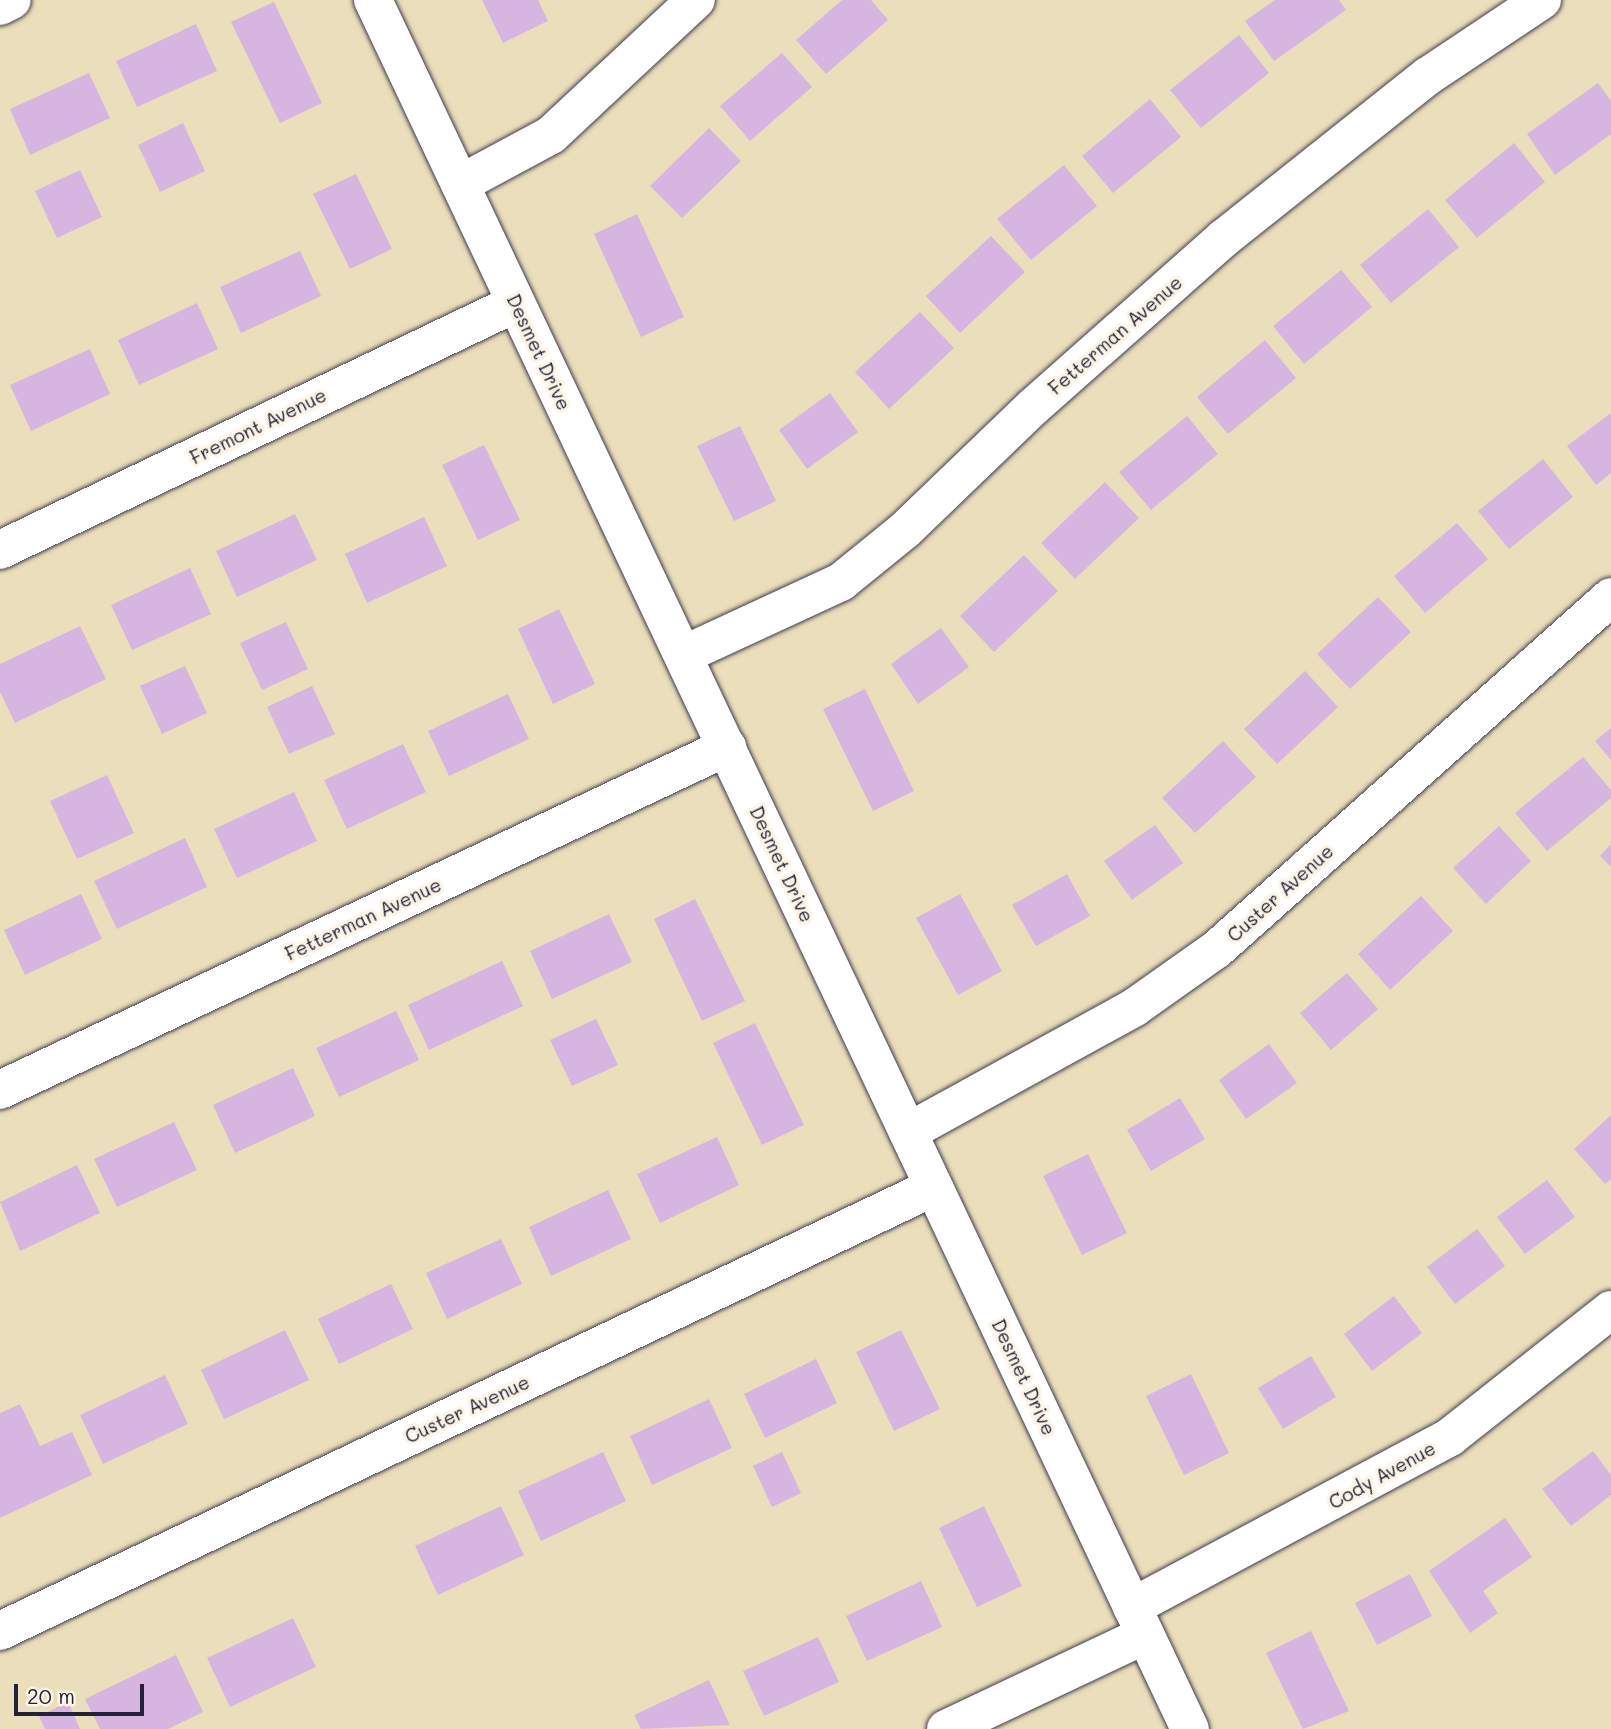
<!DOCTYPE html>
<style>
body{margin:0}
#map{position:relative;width:1611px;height:1729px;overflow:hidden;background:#ebdebb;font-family:Mali,sans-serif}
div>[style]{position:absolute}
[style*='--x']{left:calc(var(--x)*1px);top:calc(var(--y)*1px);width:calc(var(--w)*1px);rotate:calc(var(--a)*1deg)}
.building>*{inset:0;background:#d6b6e1}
.roads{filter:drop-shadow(0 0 2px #403e4e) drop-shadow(0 0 2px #403e4e)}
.street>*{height:38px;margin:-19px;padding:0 19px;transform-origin:19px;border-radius:19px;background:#fff}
span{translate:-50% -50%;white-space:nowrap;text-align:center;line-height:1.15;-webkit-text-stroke:7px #fcf5e5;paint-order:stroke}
.street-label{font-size:19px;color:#22223b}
.scale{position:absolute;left:14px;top:1684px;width:130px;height:32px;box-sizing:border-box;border:4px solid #22223b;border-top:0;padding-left:9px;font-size:21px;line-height:24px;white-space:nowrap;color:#22223b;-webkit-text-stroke:5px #fcf5e5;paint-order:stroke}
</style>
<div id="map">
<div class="building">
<i style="clip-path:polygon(482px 0,538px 0,548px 21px,503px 43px)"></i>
<i style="clip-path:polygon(842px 0,871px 0,888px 20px,826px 74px,796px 40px)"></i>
<i style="clip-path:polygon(1275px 0,1339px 0,1346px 10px,1274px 61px,1245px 21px)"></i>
<i style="clip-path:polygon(274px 2px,322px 103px,280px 123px,231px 22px)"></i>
<i style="clip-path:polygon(196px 24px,217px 71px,137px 107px,116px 61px)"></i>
<i style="clip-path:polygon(1239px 35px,1269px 73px,1201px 128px,1170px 90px)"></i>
<i style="clip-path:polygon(782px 53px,812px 87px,750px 141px,720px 106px)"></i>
<i style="clip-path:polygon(89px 73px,110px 118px,30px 155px,10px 109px)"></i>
<i style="clip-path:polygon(1598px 83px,1611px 101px,1611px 134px,1555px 175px,1527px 134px)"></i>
<i style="clip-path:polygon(1150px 99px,1181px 137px,1113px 193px,1082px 156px)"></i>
<i style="clip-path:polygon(183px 123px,205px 171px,160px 192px,138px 145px)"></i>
<i style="clip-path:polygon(709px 128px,741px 161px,682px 218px,650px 186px)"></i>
<i style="clip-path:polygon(1514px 143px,1545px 182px,1477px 238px,1445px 200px)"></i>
<i style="clip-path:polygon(1064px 165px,1097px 206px,1031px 260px,997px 219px)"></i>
<i style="clip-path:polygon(80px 170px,102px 217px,57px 238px,35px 191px)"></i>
<i style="clip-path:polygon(356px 174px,392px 249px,350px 269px,313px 194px)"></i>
<i style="clip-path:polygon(1428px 209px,1459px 247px,1391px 303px,1360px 265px)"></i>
<i style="clip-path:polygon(637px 214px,684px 317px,641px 337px,594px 234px)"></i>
<i style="clip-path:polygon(991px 236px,1025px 272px,960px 333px,926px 296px)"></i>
<i style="clip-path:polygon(300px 251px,321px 296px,241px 333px,220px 287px)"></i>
<i style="clip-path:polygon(1341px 270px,1372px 307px,1304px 364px,1273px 326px)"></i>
<i style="clip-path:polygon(197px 303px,218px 349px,139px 385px,118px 340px)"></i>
<i style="clip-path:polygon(920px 312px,954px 348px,889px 409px,855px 372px)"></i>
<i style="clip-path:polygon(1265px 340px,1296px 378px,1228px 434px,1197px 397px)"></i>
<i style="clip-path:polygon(90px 349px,110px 394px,31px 431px,10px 385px)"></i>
<i style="clip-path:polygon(830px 393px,858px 432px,807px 469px,779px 430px)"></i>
<i style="clip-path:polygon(1611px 413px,1611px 473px,1596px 485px,1567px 446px)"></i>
<i style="clip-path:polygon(1187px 416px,1218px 454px,1151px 510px,1119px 472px)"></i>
<i style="clip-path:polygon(740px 426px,776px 501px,734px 521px,697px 446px)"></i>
<i style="clip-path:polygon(484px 445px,520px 520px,478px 540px,442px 465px)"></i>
<i style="clip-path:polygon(1543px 459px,1573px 497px,1509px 549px,1478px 511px)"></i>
<i style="clip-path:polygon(1105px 482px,1139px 518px,1075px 579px,1041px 543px)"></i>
<i style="clip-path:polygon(295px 514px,317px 560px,237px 597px,216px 551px)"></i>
<i style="clip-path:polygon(424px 517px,447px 566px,367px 603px,345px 554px)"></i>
<i style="clip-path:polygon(1457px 523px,1488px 559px,1425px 613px,1394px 576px)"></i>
<i style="clip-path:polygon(1024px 555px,1058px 591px,994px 652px,960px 616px)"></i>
<i style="clip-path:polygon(190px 568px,211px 614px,132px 650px,111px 605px)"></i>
<i style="clip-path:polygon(1378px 597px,1411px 632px,1350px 689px,1317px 654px)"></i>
<i style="clip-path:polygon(559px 609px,595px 684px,553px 704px,518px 629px)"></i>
<i style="clip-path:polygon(286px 622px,308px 669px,262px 690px,240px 643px)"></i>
<i style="clip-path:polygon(80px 626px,106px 679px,15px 723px,0 692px,0 664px)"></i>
<i style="clip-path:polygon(941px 628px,969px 667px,918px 704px,891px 664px)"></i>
<i style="clip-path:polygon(185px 666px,207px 713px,162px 734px,140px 686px)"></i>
<i style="clip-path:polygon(1305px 671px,1338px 707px,1277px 764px,1244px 729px)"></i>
<i style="clip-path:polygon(312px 686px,335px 734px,289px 754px,267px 707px)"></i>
<i style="clip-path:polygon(865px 689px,914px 791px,873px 811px,823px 709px)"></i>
<i style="clip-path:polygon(508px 694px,529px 739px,449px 776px,428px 731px)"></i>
<i style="clip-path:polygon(1611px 728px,1611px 760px,1595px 741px)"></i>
<i style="clip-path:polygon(1223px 741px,1256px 777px,1195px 833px,1162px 798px)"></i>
<i style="clip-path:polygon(403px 744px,426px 792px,347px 829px,324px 780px)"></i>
<i style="clip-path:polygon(1583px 757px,1611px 790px,1611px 798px,1547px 851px,1515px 813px)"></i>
<i style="clip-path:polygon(107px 775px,134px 833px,77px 859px,50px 801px)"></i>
<i style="clip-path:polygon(294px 792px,317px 841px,237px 878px,214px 829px)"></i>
<i style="clip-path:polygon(1155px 825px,1183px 863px,1132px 900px,1104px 861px)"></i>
<i style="clip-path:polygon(1499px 826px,1531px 861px,1486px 904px,1453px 868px)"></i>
<i style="clip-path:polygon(185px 838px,207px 887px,117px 929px,94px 881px)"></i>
<i style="clip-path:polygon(1611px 844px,1611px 867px,1600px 856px)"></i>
<i style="clip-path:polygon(1067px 874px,1090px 916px,1036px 946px,1012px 905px)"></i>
<i style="clip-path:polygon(81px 894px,102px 939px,25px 975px,4px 930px)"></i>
<i style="clip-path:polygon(960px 894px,1002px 971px,958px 995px,916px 918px)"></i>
<i style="clip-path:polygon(1421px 896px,1453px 931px,1390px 990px,1358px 954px)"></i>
<i style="clip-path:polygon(695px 899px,745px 1001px,702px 1021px,654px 919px)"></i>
<i style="clip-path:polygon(609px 914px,632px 962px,552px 999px,530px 951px)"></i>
<i style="clip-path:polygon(502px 961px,523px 1006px,429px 1050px,408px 1005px)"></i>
<i style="clip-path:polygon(1347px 973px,1378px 1009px,1331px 1050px,1300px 1013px)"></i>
<i style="clip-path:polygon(396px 1011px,419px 1060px,339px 1097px,316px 1048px)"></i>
<i style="clip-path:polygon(596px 1019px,618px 1065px,572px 1086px,550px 1040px)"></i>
<i style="clip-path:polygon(755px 1023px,804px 1125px,762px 1145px,713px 1043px)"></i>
<i style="clip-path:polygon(1269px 1044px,1297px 1083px,1246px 1119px,1219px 1080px)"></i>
<i style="clip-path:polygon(293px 1068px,315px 1116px,235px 1153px,213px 1105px)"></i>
<i style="clip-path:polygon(1180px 1098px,1205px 1139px,1151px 1171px,1127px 1130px)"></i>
<i style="clip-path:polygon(1611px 1115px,1611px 1179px,1605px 1184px,1574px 1149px)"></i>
<i style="clip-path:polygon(174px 1122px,197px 1170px,117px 1207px,94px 1159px)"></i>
<i style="clip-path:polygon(717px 1137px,739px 1185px,660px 1223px,637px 1174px)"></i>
<i style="clip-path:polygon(1088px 1154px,1127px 1233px,1082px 1255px,1043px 1176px)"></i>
<i style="clip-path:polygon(77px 1165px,100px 1213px,20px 1251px,0 1202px)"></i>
<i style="clip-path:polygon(1547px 1180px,1575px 1217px,1525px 1254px,1497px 1217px)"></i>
<i style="clip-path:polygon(608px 1190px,631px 1239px,551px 1276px,529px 1227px)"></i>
<i style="clip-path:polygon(1477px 1229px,1505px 1266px,1455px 1304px,1427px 1267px)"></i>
<i style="clip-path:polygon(501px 1239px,522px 1284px,447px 1319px,426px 1273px)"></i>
<i style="clip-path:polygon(391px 1284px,413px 1329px,339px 1364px,318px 1319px)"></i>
<i style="clip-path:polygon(1394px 1296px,1422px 1333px,1372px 1371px,1344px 1334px)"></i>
<i style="clip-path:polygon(285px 1330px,309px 1380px,224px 1419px,201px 1370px)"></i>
<i style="clip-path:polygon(901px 1330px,940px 1409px,894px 1431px,856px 1352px)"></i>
<i style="clip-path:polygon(1311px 1356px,1336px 1397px,1283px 1429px,1258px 1388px)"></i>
<i style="clip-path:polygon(816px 1359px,837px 1403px,765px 1438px,744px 1394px)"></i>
<i style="clip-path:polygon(1191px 1374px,1229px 1453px,1184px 1475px,1146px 1396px)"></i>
<i style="clip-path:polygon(165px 1375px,188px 1424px,103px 1464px,80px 1415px)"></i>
<i style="clip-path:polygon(709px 1399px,732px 1448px,652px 1485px,630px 1436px)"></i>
<i style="clip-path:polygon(20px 1404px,40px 1446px,72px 1432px,92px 1475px,0 1518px,0 1413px)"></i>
<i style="clip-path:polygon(1593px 1451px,1611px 1475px,1611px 1495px,1571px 1526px,1542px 1489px)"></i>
<i style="clip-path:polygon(603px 1452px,626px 1501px,541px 1541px,518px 1491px)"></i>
<i style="clip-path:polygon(782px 1452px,801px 1493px,772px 1507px,753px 1466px)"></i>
<i style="clip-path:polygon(501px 1506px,524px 1555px,438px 1595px,415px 1546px)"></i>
<i style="clip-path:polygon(984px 1506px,1022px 1586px,977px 1607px,939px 1528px)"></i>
<i style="clip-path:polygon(1505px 1518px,1532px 1557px,1483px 1591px,1498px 1613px,1470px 1633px,1429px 1571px)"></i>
<i style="clip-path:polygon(1410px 1574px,1432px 1616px,1377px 1645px,1355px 1603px)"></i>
<i style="clip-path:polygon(921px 1581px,942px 1627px,867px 1661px,846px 1616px)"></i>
<i style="clip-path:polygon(293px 1618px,316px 1667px,230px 1707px,207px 1658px)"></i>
<i style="clip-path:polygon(1311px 1631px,1349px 1711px,1303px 1729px,1266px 1653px)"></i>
<i style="clip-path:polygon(818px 1637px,839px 1682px,764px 1716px,743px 1671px)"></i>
<i style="clip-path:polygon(176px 1655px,203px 1712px,168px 1729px,100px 1729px,85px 1699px)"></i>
<i style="clip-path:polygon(709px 1680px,730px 1725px,641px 1729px,634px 1715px)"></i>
<i style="clip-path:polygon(68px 1702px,80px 1729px,45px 1729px,39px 1716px)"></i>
</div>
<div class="roads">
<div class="street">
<i style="--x:373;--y:0;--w:1912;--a:64.71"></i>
<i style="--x:0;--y:6;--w:13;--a:-27"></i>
<i style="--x:460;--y:184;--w:103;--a:-28.3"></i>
<i style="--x:551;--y:135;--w:198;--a:-43"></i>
<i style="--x:0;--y:550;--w:572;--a:-25.58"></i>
<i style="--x:683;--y:655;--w:174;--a:-24.8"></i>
<i style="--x:841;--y:582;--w:82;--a:-39.1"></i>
<i style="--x:905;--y:530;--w:178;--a:-43.9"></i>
<i style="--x:1033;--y:407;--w:255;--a:-41.5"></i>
<i style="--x:1224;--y:238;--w:260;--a:-38.5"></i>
<i style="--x:1428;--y:76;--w:137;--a:-33.7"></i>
<i style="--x:0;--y:1090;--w:804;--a:-25.26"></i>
<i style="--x:908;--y:1132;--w:259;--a:-28.8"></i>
<i style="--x:1135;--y:1007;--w:100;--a:-35.3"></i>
<i style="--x:1217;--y:949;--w:528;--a:-41.78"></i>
<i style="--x:1132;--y:1607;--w:361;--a:-28.1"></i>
<i style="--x:1450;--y:1437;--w:205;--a:-38.3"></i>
<i style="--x:0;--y:1631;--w:1034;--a:-25.43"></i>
<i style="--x:946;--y:1729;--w:220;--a:-25.3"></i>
</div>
</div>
<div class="street-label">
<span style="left:1115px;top:335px;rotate:-41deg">Fetterman Avenue</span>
<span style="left:539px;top:352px;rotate:65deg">Desmet Drive</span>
<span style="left:258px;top:426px;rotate:-26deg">Fremont Avenue</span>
<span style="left:782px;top:864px;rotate:65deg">Desmet Drive</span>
<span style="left:1280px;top:893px;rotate:-42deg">Custer Avenue</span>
<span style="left:363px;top:919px;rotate:-25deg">Fetterman Avenue</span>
<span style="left:1024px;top:1377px;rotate:65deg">Desmet Drive</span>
<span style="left:467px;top:1409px;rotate:-25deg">Custer Avenue</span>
<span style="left:1382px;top:1475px;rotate:-29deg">Cody Avenue</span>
</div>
<div class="scale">20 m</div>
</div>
